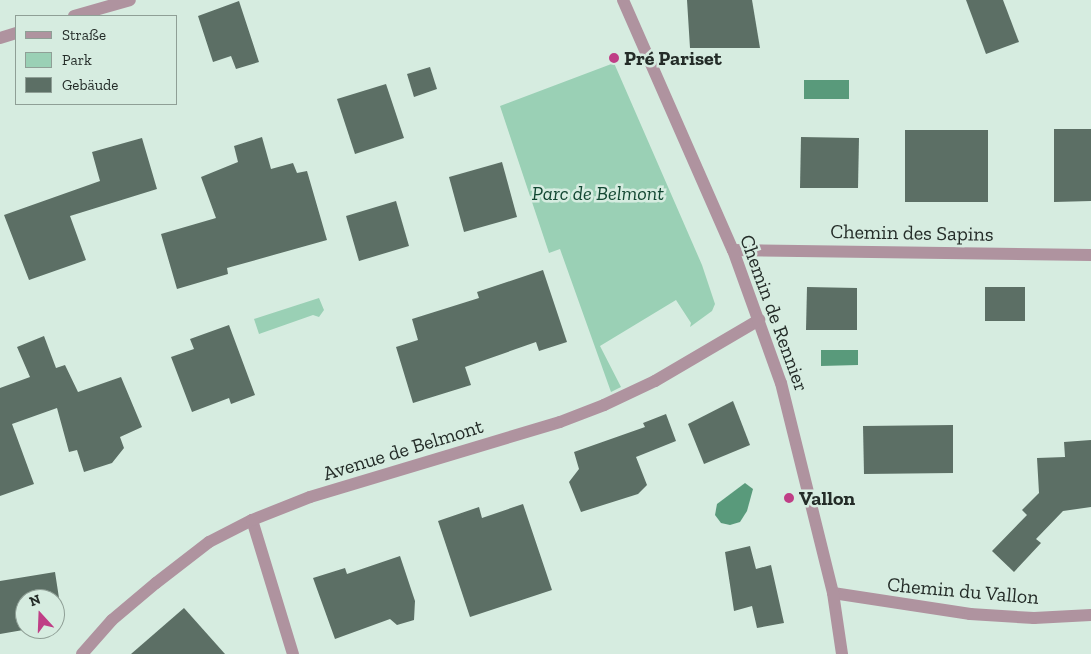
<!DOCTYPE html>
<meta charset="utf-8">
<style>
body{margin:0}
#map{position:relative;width:1091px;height:654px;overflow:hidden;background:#d6ece0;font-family:"Zilla Slab",serif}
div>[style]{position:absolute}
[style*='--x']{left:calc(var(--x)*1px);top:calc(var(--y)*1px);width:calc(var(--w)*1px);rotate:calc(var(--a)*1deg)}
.green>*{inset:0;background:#9ad0b5}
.water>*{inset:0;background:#599a7b}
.building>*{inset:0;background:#5c6f65}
.minor>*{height:12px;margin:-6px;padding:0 6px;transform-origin:6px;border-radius:6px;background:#af939f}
.tertiary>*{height:12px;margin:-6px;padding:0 6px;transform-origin:6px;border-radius:6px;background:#af939f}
.dots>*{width:14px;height:14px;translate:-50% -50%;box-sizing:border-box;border:2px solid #d6ece0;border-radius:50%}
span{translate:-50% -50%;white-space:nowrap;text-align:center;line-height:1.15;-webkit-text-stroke:5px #d6ece0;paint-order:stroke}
.poi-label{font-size:20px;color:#242c28;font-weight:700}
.left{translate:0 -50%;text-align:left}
.park-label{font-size:20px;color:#124732;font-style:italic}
.street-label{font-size:20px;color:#242c28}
.legend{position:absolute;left:15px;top:15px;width:162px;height:90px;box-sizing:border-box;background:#d6ece0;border:1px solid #8f9f96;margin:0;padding:6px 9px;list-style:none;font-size:15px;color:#242c28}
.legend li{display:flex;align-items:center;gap:10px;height:25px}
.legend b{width:25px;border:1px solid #8f9f96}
.north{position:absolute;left:15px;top:589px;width:50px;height:50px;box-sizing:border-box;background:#d6ece0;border:1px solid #8f9f96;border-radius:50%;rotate:340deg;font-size:14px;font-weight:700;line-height:20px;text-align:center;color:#242c28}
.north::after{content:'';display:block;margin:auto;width:18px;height:22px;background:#bf3e86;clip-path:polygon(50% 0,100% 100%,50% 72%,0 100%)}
</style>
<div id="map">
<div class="green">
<i style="clip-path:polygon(614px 63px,702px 265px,715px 304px,712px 311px,690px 327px,691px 323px,676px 300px,600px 346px,621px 387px,611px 392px,560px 249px,549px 253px,500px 106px)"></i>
<i style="clip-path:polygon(319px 298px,324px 310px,319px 317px,313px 315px,259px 334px,254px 319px)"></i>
</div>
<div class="water">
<i style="clip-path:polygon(804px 80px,849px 80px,849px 99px,804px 99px)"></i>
<i style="clip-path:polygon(821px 350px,858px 350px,858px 365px,821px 366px)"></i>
<i style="clip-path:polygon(745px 483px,753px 489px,747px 511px,740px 522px,730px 525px,721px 523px,715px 515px,717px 504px)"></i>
</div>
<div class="building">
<i style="clip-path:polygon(687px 0,752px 0,760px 48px,690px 48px)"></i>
<i style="clip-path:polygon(966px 0,1003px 0,1019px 42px,986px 54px)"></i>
<i style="clip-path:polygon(239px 1px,259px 62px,236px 69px,231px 56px,213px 62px,198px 16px)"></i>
<i style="clip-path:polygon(430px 67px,437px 89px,414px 97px,407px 74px)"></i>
<i style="clip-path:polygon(386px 84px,404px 138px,355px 154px,337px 99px)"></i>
<i style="clip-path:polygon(1054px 129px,1091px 129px,1091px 201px,1054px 202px)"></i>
<i style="clip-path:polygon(905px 130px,988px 130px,988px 202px,905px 202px)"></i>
<i style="clip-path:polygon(262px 137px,271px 169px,293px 163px,297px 173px,307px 171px,327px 240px,227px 268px,228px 274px,177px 289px,161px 234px,216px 218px,201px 177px,238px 162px,234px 146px)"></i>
<i style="clip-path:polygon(801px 137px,859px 138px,858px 188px,800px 188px)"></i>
<i style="clip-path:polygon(142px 138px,157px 189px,70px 216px,86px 260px,29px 280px,4px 215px,100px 181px,92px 152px)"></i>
<i style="clip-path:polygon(502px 162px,517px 217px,464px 232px,449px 177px)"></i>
<i style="clip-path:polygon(396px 201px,409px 246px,359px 261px,346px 216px)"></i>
<i style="clip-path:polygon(543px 270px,567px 342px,539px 351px,536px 342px,465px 367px,471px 385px,413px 403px,396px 347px,418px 340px,412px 319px,479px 298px,477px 292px)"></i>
<i style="clip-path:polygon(807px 287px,857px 288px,857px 330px,806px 330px)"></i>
<i style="clip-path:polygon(985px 287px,1025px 287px,1025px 321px,985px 321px)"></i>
<i style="clip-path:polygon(229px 325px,255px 395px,231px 404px,229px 398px,192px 412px,171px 357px,194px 349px,190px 339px)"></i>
<i style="clip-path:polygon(44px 336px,56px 368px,65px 365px,78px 392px,121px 377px,142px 427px,120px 437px,124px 448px,112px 463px,84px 472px,77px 450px,69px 452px,57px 408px,12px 424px,34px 484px,0 496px,0 388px,30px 377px,17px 347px)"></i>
<i style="clip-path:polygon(733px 401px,750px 445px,704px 464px,688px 424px)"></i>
<i style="clip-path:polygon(666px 414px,676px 441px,636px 457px,647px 485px,638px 494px,581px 512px,569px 482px,579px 469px,574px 452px,645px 427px,643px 423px)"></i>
<i style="clip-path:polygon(953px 425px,953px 473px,864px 474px,863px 426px)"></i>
<i style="clip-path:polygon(1091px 440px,1091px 507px,1063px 511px,1036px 539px,1041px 543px,1014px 572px,992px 551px,1027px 515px,1022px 510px,1039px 493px,1037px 458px,1065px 457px,1064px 442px)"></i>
<i style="clip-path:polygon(523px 504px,552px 590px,470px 617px,438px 521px,479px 507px,482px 518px)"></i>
<i style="clip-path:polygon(750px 546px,756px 569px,771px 565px,784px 623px,757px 628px,752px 606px,734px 611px,725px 552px)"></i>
<i style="clip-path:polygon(400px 556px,415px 601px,414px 620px,397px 625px,390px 619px,335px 639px,313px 578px,345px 568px,347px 574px)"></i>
<i style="clip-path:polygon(55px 572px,63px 624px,55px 625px,55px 599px,25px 599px,25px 629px,29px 629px,0 634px,0 581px)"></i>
<i style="clip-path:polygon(184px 608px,225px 654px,131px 654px)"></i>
</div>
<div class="minor">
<i style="--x:74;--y:16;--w:58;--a:-15.9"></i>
<i style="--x:0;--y:38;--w:17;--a:-17"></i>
<i style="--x:733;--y:250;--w:358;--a:0.8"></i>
<i style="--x:252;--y:520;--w:140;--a:73"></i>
<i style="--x:833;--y:593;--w:139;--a:8.7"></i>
<i style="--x:970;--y:614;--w:64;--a:3.6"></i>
<i style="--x:1034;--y:618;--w:57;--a:-3"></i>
<i style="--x:82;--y:654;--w:45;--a:-48.6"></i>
<i style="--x:112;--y:620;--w:57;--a:-40.1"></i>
<i style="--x:156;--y:583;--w:67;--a:-37.7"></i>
<i style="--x:209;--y:542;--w:48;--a:-27.1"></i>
<i style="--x:252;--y:520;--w:62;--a:-21.6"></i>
<i style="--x:310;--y:497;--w:261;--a:-16.7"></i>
<i style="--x:560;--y:422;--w:47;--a:-21.1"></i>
<i style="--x:604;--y:405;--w:56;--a:-25.2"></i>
<i style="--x:655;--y:381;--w:121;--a:-30.4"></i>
</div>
<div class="tertiary">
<i style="--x:623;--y:0;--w:273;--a:66.3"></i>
<i style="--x:733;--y:250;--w:141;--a:70.2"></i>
<i style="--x:781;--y:383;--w:216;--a:76.1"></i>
<i style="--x:833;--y:593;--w:62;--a:81.6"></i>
</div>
<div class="dots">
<i style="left:614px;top:58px;background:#bf3e86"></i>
<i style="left:789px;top:498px;background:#bf3e86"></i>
</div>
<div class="poi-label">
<span class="left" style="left:624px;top:58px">Pré Pariset</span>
<span class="left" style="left:799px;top:498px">Vallon</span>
</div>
<div class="park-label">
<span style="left:598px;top:193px">Parc de Belmont</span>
</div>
<div class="street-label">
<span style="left:912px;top:233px;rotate:1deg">Chemin des Sapins</span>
<span style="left:774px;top:313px;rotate:70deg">Chemin de Rennier</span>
<span style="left:403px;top:450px;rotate:-17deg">Avenue de Belmont</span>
<span style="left:963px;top:591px;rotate:5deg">Chemin du Vallon</span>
</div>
<ul class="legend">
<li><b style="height:6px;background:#af939f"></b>Straße</li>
<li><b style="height:14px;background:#9ad0b5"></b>Park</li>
<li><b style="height:14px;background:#5c6f65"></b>Gebäude</li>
</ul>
<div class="north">N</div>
</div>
